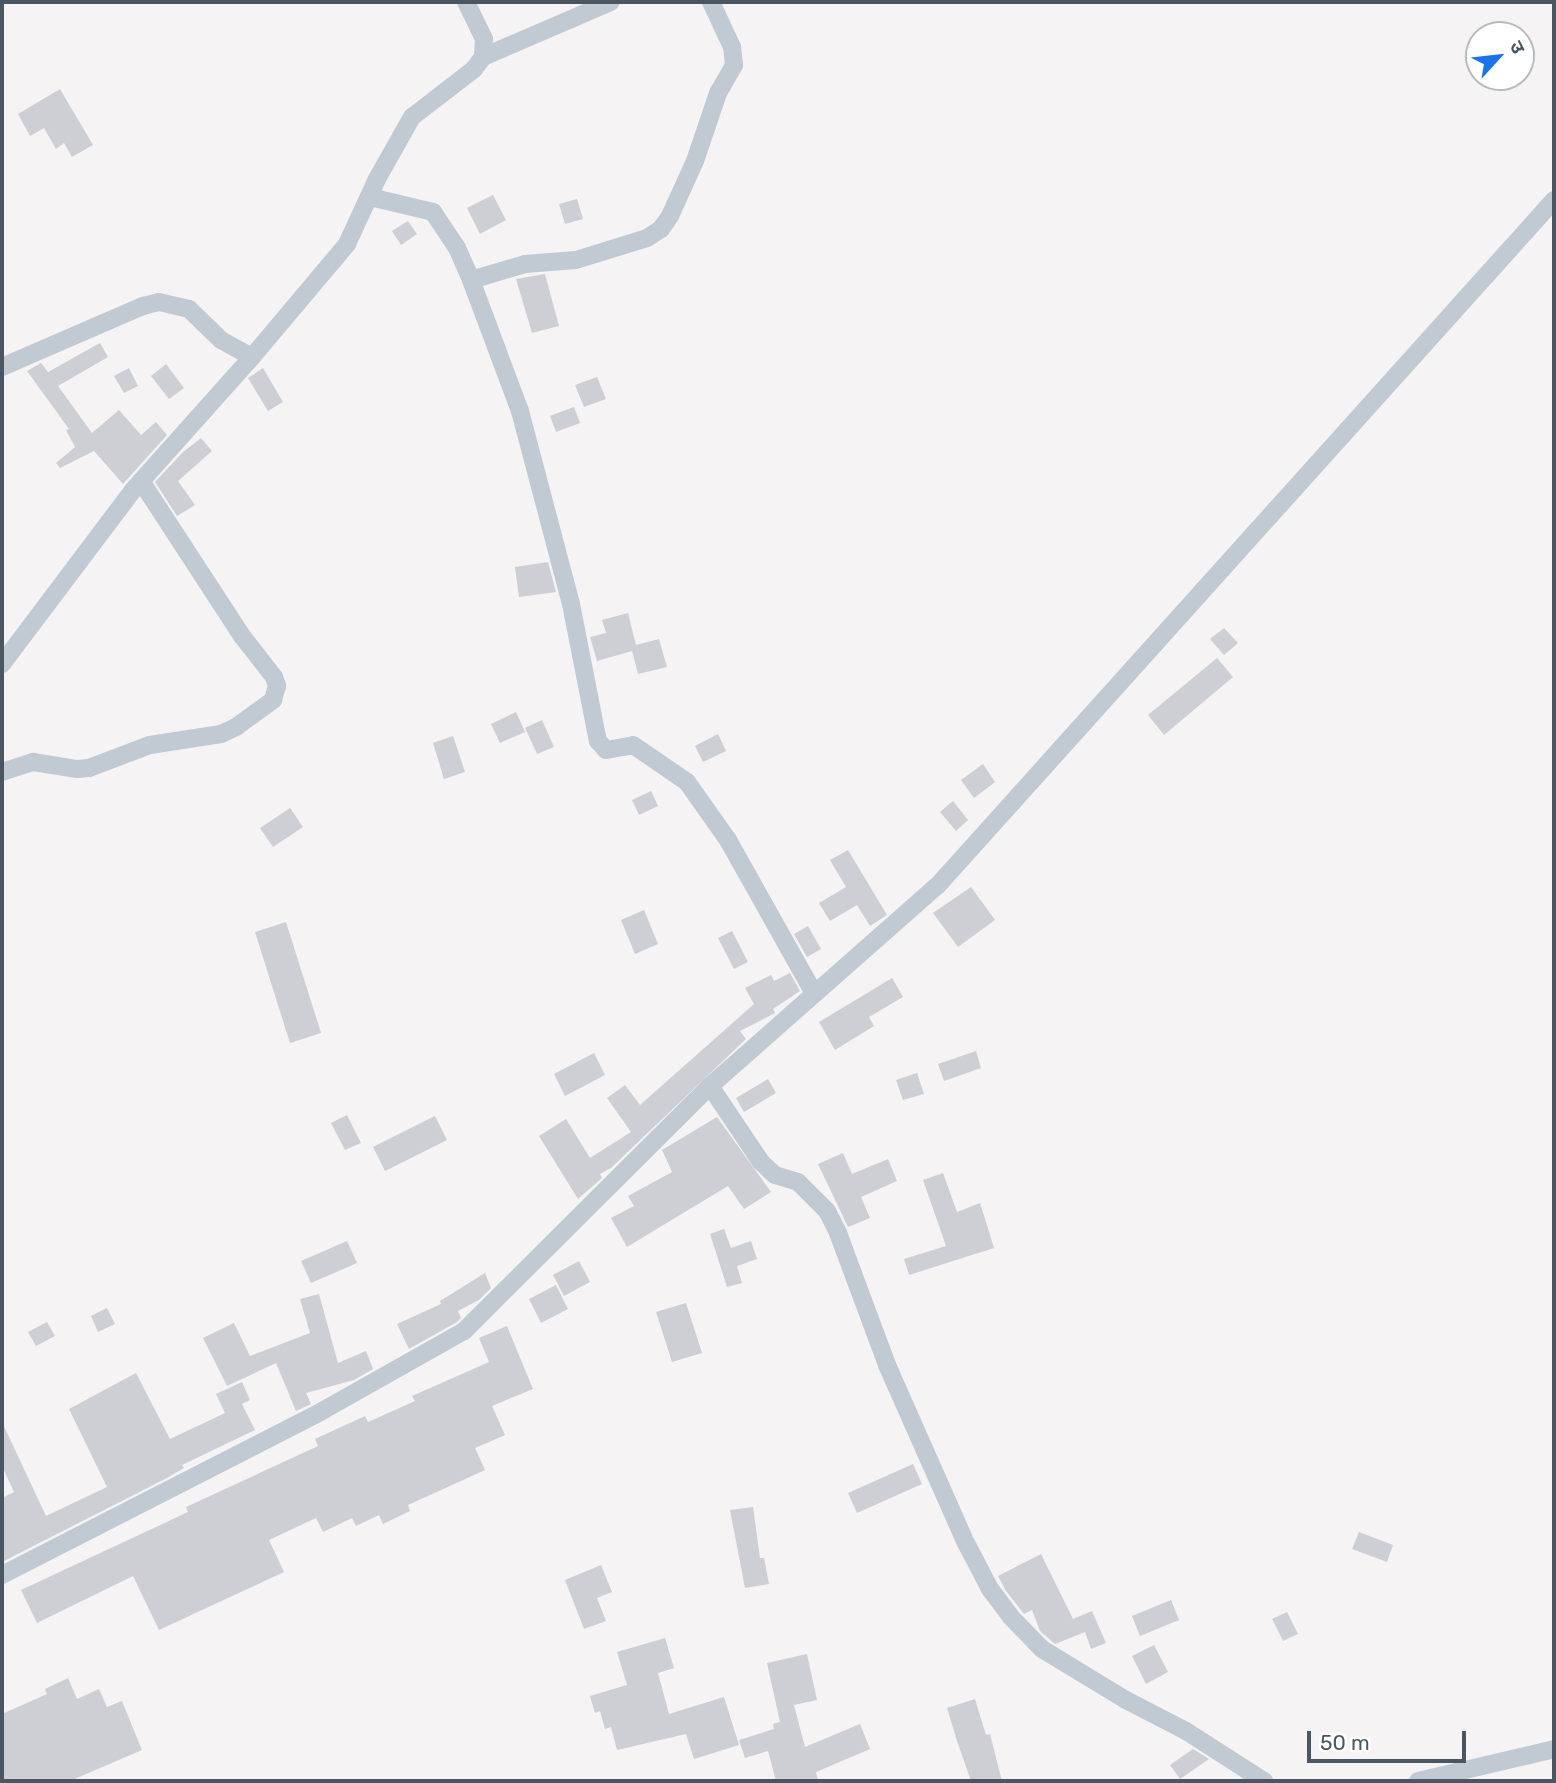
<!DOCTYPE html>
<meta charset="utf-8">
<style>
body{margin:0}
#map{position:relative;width:1556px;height:1783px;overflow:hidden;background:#f5f3f3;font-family:Rubik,"Noto Sans Devanagari",sans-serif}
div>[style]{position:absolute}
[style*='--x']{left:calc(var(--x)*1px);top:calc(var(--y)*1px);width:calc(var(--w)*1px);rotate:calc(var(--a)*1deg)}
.building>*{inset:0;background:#cdcfd5}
.street>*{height:18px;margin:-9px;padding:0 9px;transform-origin:9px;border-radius:9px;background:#c1cad2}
span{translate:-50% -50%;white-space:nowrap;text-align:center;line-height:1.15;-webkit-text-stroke:5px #fff;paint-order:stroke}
.frame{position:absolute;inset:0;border:4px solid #4a5661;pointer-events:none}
.north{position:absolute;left:1465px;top:21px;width:70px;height:70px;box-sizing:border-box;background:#fff;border:2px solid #b7bbc0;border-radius:50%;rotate:63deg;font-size:19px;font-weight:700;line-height:28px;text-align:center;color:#4a5661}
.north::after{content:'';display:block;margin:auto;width:24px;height:32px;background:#1a73e8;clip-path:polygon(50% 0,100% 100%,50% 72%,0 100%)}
.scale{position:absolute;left:1307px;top:1731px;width:159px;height:32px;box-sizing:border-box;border:4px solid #4a5661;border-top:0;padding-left:9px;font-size:21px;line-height:24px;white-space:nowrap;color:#4a5661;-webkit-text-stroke:5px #fff;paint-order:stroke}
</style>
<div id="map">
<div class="building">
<i style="clip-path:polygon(60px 89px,93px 145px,72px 157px,64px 143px,56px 149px,44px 128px,30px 136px,18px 114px)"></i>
<i style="clip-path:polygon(493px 195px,506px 220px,480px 234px,467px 208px)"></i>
<i style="clip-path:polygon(577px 199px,583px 219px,565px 224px,559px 204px)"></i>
<i style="clip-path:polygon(408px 221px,417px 234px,401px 245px,392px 231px)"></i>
<i style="clip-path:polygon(545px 274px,559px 326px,532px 333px,516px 279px)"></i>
<i style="clip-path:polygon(100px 343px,108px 357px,58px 386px,92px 433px,119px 410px,141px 435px,156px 422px,167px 435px,123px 484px,94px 451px,60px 468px,56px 463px,75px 447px,66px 430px,69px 429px,27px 371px,41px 363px,48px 372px)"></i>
<i style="clip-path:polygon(166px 364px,184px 388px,169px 399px,151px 376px)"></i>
<i style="clip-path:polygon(129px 368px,138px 386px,124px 393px,114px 376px)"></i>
<i style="clip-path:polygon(263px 368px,283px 402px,268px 411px,248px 378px)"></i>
<i style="clip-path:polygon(597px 377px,606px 399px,584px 407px,575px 385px)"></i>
<i style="clip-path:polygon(574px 407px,580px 423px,556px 432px,550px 416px)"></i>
<i style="clip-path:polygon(201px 438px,212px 451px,178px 481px,195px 505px,177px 516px,155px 482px,183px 452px)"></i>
<i style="clip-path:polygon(548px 562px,556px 592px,519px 597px,515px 567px)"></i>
<i style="clip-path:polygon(628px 613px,636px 645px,659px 639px,667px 667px,638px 674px,632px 651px,597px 661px,590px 637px,606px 633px,602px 620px)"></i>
<i style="clip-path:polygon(1224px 628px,1238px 643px,1224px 655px,1210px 639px)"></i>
<i style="clip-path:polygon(1217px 658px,1233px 677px,1164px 735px,1148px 715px)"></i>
<i style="clip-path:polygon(516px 712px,525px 732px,500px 743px,491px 724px)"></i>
<i style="clip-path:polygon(542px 720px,554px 747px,537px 754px,525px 728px)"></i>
<i style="clip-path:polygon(718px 734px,726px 751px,703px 762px,695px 746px)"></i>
<i style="clip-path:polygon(453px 736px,465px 772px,444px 779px,433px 743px)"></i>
<i style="clip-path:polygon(983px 764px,995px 782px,974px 798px,961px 780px)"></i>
<i style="clip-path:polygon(651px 791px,658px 806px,639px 815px,632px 800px)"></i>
<i style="clip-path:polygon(953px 801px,968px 820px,956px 831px,940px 812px)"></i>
<i style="clip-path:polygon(290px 808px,303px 827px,273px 847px,260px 828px)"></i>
<i style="clip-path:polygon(848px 850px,887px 915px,870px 926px,857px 905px,830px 921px,819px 903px,846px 887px,830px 860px)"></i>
<i style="clip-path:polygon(971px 887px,995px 920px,958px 947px,933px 913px)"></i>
<i style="clip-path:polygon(644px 910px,658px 944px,635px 954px,621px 920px)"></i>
<i style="clip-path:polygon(286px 922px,321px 1033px,290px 1043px,255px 932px)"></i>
<i style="clip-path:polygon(808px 926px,821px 949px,807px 957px,794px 934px)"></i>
<i style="clip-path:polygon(732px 931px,748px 962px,734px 969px,718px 938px)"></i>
<i style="clip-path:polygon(790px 973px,800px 991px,773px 1009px,775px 1013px,740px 1031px,746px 1039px,611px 1168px,600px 1174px,602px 1178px,578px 1199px,539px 1136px,566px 1119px,590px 1158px,631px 1132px,607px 1098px,625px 1085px,640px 1105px,754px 1004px,745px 988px,771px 975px,774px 981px)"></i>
<i style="clip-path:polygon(892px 978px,903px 997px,869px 1017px,874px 1026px,835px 1050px,819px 1022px)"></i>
<i style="clip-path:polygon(976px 1051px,981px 1068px,944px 1081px,938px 1064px)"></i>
<i style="clip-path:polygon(594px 1053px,605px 1075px,565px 1096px,554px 1074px)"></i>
<i style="clip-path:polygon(917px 1073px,924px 1094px,903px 1100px,896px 1080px)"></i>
<i style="clip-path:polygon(768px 1079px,776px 1093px,744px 1112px,736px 1098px)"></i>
<i style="clip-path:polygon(347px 1115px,361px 1143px,345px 1150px,331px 1123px)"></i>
<i style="clip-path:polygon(435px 1116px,447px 1140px,385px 1171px,373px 1147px)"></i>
<i style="clip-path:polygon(717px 1117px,771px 1192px,744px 1209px,728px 1186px,627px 1247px,611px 1218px,634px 1206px,628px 1196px,672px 1172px,662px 1150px)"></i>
<i style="clip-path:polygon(843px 1153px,852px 1174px,888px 1159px,897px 1181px,861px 1197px,870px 1218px,848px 1227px,818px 1164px)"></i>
<i style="clip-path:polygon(943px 1173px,957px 1212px,980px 1203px,994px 1248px,909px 1275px,904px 1259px,946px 1246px,923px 1180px)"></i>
<i style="clip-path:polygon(724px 1229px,731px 1248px,751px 1241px,757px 1259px,737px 1266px,742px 1283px,727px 1287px,710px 1234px)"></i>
<i style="clip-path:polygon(347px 1241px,357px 1263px,311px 1283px,301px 1261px)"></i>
<i style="clip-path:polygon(579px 1261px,590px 1282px,564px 1296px,553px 1275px)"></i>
<i style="clip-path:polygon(485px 1273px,491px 1288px,479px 1300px,458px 1311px,461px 1318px,457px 1322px,409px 1349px,397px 1324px,441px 1304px,440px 1301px)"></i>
<i style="clip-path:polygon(556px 1285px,568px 1309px,541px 1323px,529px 1299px)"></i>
<i style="clip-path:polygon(319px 1294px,338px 1363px,366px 1351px,373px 1369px,354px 1380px,306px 1393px,311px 1404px,296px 1411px,276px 1363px,227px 1386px,203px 1338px,234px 1323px,250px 1356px,310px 1333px,300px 1299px)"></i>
<i style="clip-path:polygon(686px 1303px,702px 1353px,672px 1362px,656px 1312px)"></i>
<i style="clip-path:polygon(107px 1308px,115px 1324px,98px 1332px,91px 1316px)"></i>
<i style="clip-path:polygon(47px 1322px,55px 1336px,36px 1346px,28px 1332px)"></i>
<i style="clip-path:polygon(507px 1326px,533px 1389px,492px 1406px,505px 1435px,475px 1448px,485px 1470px,408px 1505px,410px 1511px,383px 1524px,379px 1515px,356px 1526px,352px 1518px,323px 1532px,316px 1518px,269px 1540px,284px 1572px,159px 1630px,133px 1576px,37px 1623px,21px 1590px,188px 1512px,186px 1507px,318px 1446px,315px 1439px,365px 1416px,368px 1422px,415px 1401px,412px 1396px,489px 1362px,479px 1338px)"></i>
<i style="clip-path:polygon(136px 1373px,170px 1439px,225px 1413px,216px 1394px,242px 1382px,250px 1400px,242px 1404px,255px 1430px,182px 1465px,184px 1468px,167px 1478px,2px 1562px,2px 1498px,14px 1492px,2px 1466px,2px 1422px,46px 1516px,107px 1487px,69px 1409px)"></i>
<i style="clip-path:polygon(913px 1464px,922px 1484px,857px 1513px,848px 1493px)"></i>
<i style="clip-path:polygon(753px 1507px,760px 1558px,764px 1558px,769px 1584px,745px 1588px,730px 1510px)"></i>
<i style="clip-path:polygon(1359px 1532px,1393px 1545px,1387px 1562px,1352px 1549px)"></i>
<i style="clip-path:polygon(1041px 1554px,1073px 1619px,1092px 1611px,1106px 1643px,1091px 1649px,1085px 1632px,1055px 1644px,1040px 1631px,1032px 1610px,1024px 1614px,1006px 1591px,998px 1576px)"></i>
<i style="clip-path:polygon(601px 1565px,612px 1592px,597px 1598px,606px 1621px,584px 1629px,565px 1580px)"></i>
<i style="clip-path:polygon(1171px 1600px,1179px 1620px,1140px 1636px,1132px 1616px)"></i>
<i style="clip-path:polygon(1287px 1612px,1298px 1634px,1283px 1641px,1272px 1619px)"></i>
<i style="clip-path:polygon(665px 1638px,674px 1668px,658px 1673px,669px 1714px,724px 1697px,739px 1745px,694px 1759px,686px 1734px,617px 1750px,611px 1727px,605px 1729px,600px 1711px,595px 1713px,590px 1696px,627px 1685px,617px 1652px)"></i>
<i style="clip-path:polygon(1154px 1645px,1168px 1672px,1146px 1684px,1132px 1656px)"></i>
<i style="clip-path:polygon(807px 1654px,817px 1700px,794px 1705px,805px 1747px,860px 1724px,870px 1749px,816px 1772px,818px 1781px,776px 1781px,768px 1751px,745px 1758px,739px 1740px,774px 1729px,773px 1724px,780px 1722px,767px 1663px)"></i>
<i style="clip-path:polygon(68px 1678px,77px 1699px,99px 1689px,107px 1707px,122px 1701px,142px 1750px,70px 1781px,2px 1781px,2px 1714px,47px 1694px,45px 1689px)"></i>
<i style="clip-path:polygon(975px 1699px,986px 1735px,990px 1734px,1002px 1781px,971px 1781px,957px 1741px,947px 1708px)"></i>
<i style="clip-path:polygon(1193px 1749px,1209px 1759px,1180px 1779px,1170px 1765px)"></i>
</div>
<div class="street">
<i style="--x:483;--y:57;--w:139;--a:-23.3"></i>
<i style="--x:370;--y:197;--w:65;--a:13.4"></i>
<i style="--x:433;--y:212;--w:43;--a:56.3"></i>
<i style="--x:457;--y:248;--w:35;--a:66"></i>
<i style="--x:471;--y:280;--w:140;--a:69.5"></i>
<i style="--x:520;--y:411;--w:200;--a:75.2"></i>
<i style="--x:571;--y:604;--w:140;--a:78.9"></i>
<i style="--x:598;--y:741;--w:12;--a:48"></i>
<i style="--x:606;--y:750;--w:27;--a:-10"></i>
<i style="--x:633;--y:745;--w:65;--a:34.4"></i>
<i style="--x:687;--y:782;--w:71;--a:54.7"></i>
<i style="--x:728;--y:840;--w:176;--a:60.7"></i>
<i style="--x:471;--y:280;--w:56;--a:-16.5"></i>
<i style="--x:525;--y:264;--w:51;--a:-4.5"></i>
<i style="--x:576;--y:260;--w:74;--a:-17.2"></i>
<i style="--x:647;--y:238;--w:17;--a:-33"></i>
<i style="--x:661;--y:229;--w:16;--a:-55"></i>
<i style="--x:670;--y:216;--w:60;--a:-65.6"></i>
<i style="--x:695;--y:161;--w:72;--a:-71.3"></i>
<i style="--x:718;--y:93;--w:32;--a:-60"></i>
<i style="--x:734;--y:65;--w:18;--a:-96"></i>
<i style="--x:732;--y:47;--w:50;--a:-115"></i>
<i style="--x:2;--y:367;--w:154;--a:-23.4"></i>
<i style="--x:143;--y:306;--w:16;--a:-14"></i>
<i style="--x:159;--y:302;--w:31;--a:13"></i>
<i style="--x:189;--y:309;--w:45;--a:44.1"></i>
<i style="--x:221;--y:340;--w:35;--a:29"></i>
<i style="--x:2;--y:664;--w:219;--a:-53"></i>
<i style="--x:134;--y:489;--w:177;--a:-48.2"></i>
<i style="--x:252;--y:357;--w:148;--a:-49.9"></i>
<i style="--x:347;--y:244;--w:72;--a:-65.2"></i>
<i style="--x:377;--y:179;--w:71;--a:-60.6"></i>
<i style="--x:412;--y:117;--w:78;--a:-37.7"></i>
<i style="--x:474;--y:69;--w:15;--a:-53"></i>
<i style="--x:483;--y:57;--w:18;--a:-87"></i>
<i style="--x:484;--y:39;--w:41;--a:-115.9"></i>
<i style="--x:2;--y:772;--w:33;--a:-18"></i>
<i style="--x:33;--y:762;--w:45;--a:9"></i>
<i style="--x:77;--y:769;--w:12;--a:-5"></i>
<i style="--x:89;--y:768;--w:65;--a:-20.7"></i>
<i style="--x:150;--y:745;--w:72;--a:-8.8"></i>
<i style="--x:221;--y:734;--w:17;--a:-25"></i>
<i style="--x:236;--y:727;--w:46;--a:-36.1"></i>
<i style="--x:273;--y:700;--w:15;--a:-74"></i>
<i style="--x:277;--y:686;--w:9;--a:-108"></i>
<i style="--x:274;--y:677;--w:52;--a:-128"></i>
<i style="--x:242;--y:636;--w:185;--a:-123.1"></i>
<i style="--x:710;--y:1086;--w:92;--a:56.1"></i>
<i style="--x:761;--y:1162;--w:19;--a:43"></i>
<i style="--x:775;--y:1175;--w:24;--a:17"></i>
<i style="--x:798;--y:1182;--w:41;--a:45"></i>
<i style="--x:827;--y:1211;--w:25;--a:63"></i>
<i style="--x:838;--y:1233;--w:141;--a:69.6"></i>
<i style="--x:887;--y:1365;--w:195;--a:66.1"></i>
<i style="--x:966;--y:1543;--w:52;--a:62.4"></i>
<i style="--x:990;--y:1589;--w:34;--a:53"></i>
<i style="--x:1010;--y:1616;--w:46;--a:45.9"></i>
<i style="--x:1042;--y:1649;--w:98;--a:31.3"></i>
<i style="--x:1126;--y:1700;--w:68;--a:27.3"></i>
<i style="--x:1186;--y:1731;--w:93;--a:32.7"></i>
<i style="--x:2;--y:1575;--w:360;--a:-27.1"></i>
<i style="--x:322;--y:1411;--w:163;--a:-29.4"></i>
<i style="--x:464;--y:1331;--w:347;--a:-44.9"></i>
<i style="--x:710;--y:1086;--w:305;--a:-41.4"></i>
<i style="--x:939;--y:884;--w:920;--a:-48.04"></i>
<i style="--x:1418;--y:1781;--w:140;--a:-13.2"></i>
</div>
<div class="frame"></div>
<div class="north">उ</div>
<div class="scale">50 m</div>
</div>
